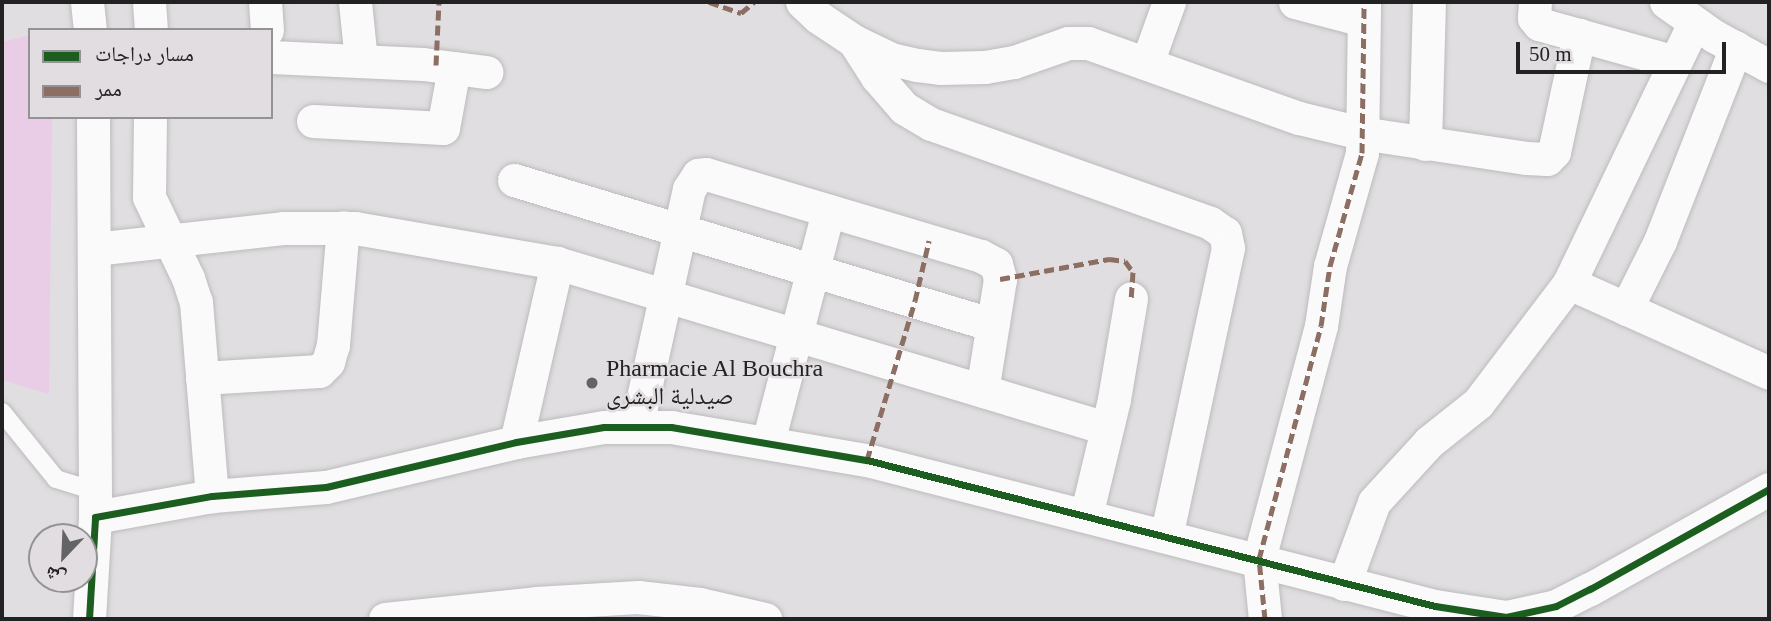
<!DOCTYPE html>
<meta charset="utf-8">
<style>
body{margin:0}
#map{position:relative;width:1771px;height:621px;overflow:hidden;background:#e0dee0;font-family:"Times New Roman","Noto Naskh Arabic",serif}
div>[style]{position:absolute}
[style*='--x']{left:calc(var(--x)*1px);top:calc(var(--y)*1px);width:calc(var(--w)*1px);rotate:calc(var(--a)*1deg)}
.green>*{inset:0;background:#e9cde6}
.roads{filter:drop-shadow(0 0 2px #bdbbbd) drop-shadow(0 0 2px #bdbbbd)}
.lane>*{height:18px;margin:-9px;padding:0 9px;transform-origin:9px;border-radius:9px;background:#fafafa}
.street>*{height:33px;margin:-16.5px;padding:0 16.5px;transform-origin:16.5px;border-radius:16.5px;background:#fafafa}
.quiet>*{height:5px;margin-top:-2.5px;transform-origin:0;background:repeating-linear-gradient(90deg,#8d6e63 0 10px,transparent 0 15px)}
.cycleway>*{height:7px;margin:-3.5px;padding:0 3.5px;transform-origin:3.5px;border-radius:3.5px;background:#1b5e20}
.dots>*{width:19px;height:19px;translate:-50% -50%;box-sizing:border-box;border:4px solid #e1dde1;border-radius:50%}
span{translate:-50% -50%;white-space:nowrap;text-align:center;line-height:1.15;-webkit-text-stroke:5px #e1dde1;paint-order:stroke}
.poi-label{font-size:24px;color:#232223}
.left{translate:0 -50%;text-align:left}
.frame{position:absolute;inset:0;border:4px solid #232223;pointer-events:none}
.legend{position:absolute;left:28px;top:28px;width:245px;height:91px;box-sizing:border-box;background:#e1dde1;border:2px solid #959295;margin:0;padding:9px 12px;list-style:none;font-size:21px;color:#232223}
.legend li{display:flex;align-items:center;gap:14px;height:35px}
.legend b{width:35px;border:2px solid #959295}
.north{position:absolute;left:28px;top:523px;width:70px;height:70px;box-sizing:border-box;background:#e1dde1;border:2px solid #959295;border-radius:50%;rotate:203deg;font-size:19px;font-weight:700;line-height:28px;text-align:center;color:#232223}
.north::after{content:'';display:block;margin:auto;width:24px;height:32px;background:#656465;clip-path:polygon(50% 0,100% 100%,50% 72%,0 100%)}
.scale{position:absolute;left:1516px;top:42px;width:210px;height:32px;box-sizing:border-box;border:4px solid #232223;border-top:0;padding-left:9px;font-size:21px;line-height:24px;white-space:nowrap;color:#232223;-webkit-text-stroke:5px #e1dde1;paint-order:stroke}
</style>
<div id="map">
<div class="green">
<i style="clip-path:polygon(30px 35px,30px 117px,52px 117px,49px 394px,2px 380px,2px 42px)"></i>
</div>
<div class="roads">
<div class="lane">
<i style="--x:2;--y:412;--w:86;--a:51.1"></i>
<i style="--x:56;--y:479;--w:41;--a:17.1"></i>
</div>
<div class="street">
<i style="--x:87;--y:2;--w:28;--a:84"></i>
<i style="--x:149;--y:2;--w:28;--a:86"></i>
<i style="--x:265;--y:2;--w:28;--a:86"></i>
<i style="--x:355;--y:2;--w:59;--a:84.2"></i>
<i style="--x:802;--y:2;--w:22;--a:43"></i>
<i style="--x:818;--y:17;--w:43;--a:33.7"></i>
<i style="--x:854;--y:41;--w:41;--a:25.9"></i>
<i style="--x:891;--y:59;--w:27;--a:13"></i>
<i style="--x:917;--y:65;--w:23;--a:7"></i>
<i style="--x:940;--y:68;--w:45;--a:-1.3"></i>
<i style="--x:985;--y:67;--w:29;--a:-10"></i>
<i style="--x:1014;--y:62;--w:57;--a:-19.4"></i>
<i style="--x:1068;--y:43;--w:20;--a:0"></i>
<i style="--x:1088;--y:43;--w:224;--a:19.6"></i>
<i style="--x:1299;--y:118;--w:64;--a:13.6"></i>
<i style="--x:1361;--y:133;--w:168;--a:8.6"></i>
<i style="--x:1527;--y:158;--w:20;--a:3"></i>
<i style="--x:1547;--y:159;--w:10;--a:-45"></i>
<i style="--x:1554;--y:152;--w:120;--a:-77.9"></i>
<i style="--x:1295;--y:2;--w:70;--a:14.8"></i>
<i style="--x:1535;--y:2;--w:16;--a:94"></i>
<i style="--x:1534;--y:18;--w:8;--a:50"></i>
<i style="--x:1539;--y:24;--w:141;--a:15.6"></i>
<i style="--x:1666;--y:2;--w:59;--a:35.3"></i>
<i style="--x:1714;--y:36;--w:63;--a:28.6"></i>
<i style="--x:854;--y:41;--w:43;--a:57.4"></i>
<i style="--x:877;--y:77;--w:41;--a:48.9"></i>
<i style="--x:904;--y:108;--w:31;--a:31"></i>
<i style="--x:931;--y:124;--w:296;--a:19.5"></i>
<i style="--x:1210;--y:223;--w:18;--a:34"></i>
<i style="--x:1225;--y:233;--w:15;--a:79"></i>
<i style="--x:1228;--y:248;--w:295;--a:102.1"></i>
<i style="--x:271;--y:57;--w:152;--a:2.6"></i>
<i style="--x:423;--y:64;--w:64;--a:7.2"></i>
<i style="--x:1147;--y:63;--w:65;--a:-70.2"></i>
<i style="--x:93;--y:117;--w:400;--a:89.7"></i>
<i style="--x:150;--y:117;--w:80;--a:90.7"></i>
<i style="--x:149;--y:197;--w:90;--a:64.3"></i>
<i style="--x:188;--y:278;--w:25;--a:72"></i>
<i style="--x:196;--y:302;--w:195;--a:85.3"></i>
<i style="--x:313;--y:121;--w:130;--a:3.1"></i>
<i style="--x:443;--y:128;--w:61;--a:-79.6"></i>
<i style="--x:1425;--y:144;--w:142;--a:-88.4"></i>
<i style="--x:514;--y:180;--w:500;--a:16.84"></i>
<i style="--x:94;--y:249;--w:190;--a:-6.3"></i>
<i style="--x:283;--y:228;--w:72;--a:0"></i>
<i style="--x:355;--y:228;--w:205;--a:9.8"></i>
<i style="--x:1569;--y:283;--w:288;--a:-64.3"></i>
<i style="--x:1626;--y:309;--w:76;--a:-63.4"></i>
<i style="--x:1660;--y:241;--w:208;--a:-68.6"></i>
<i style="--x:202;--y:378;--w:117;--a:-3.4"></i>
<i style="--x:319;--y:371;--w:13;--a:-45"></i>
<i style="--x:328;--y:362;--w:18;--a:-74"></i>
<i style="--x:333;--y:345;--w:118;--a:-85.2"></i>
<i style="--x:637;--y:425;--w:242;--a:-77.6"></i>
<i style="--x:689;--y:189;--w:17;--a:-57"></i>
<i style="--x:698;--y:175;--w:8;--a:-7"></i>
<i style="--x:706;--y:174;--w:287;--a:16.6"></i>
<i style="--x:981;--y:256;--w:17;--a:28"></i>
<i style="--x:996;--y:264;--w:16;--a:75"></i>
<i style="--x:1000;--y:279;--w:113;--a:99.1"></i>
<i style="--x:516;--y:442;--w:184;--a:-77.1"></i>
<i style="--x:557;--y:263;--w:573;--a:16.73"></i>
<i style="--x:768;--y:442;--w:239;--a:-75.4"></i>
<i style="--x:1086;--y:516;--w:120;--a:-76.5"></i>
<i style="--x:1114;--y:399;--w:102;--a:-80.4"></i>
<i style="--x:1344;--y:584;--w:87;--a:-69.9"></i>
<i style="--x:1374;--y:502;--w:81;--a:-47.5"></i>
<i style="--x:1429;--y:442;--w:63;--a:-38.5"></i>
<i style="--x:1478;--y:403;--w:151;--a:-52.8"></i>
<i style="--x:1569;--y:283;--w:219;--a:24.2"></i>
<i style="--x:89;--y:619;--w:102;--a:-86.6"></i>
<i style="--x:95;--y:517;--w:119;--a:-10.2"></i>
<i style="--x:212;--y:496;--w:114;--a:-4.5"></i>
<i style="--x:326;--y:487;--w:195;--a:-13.3"></i>
<i style="--x:516;--y:442;--w:89;--a:-9.7"></i>
<i style="--x:604;--y:427;--w:67;--a:0"></i>
<i style="--x:671;--y:427;--w:199;--a:9.6"></i>
<i style="--x:867;--y:460;--w:586;--a:14.42"></i>
<i style="--x:1435;--y:606;--w:72;--a:8.8"></i>
<i style="--x:1506;--y:617;--w:51;--a:-12.4"></i>
<i style="--x:1556;--y:606;--w:38;--a:-27"></i>
<i style="--x:1590;--y:589;--w:205;--a:-29.2"></i>
<i style="--x:385;--y:619;--w:152;--a:-6"></i>
<i style="--x:536;--y:603;--w:102;--a:-3.4"></i>
<i style="--x:638;--y:597;--w:62;--a:6.4"></i>
<i style="--x:700;--y:604;--w:67;--a:13"></i>
<i style="--x:1265;--y:619;--w:60;--a:-95.7"></i>
<i style="--x:1259;--y:559;--w:241;--a:-75.1"></i>
<i style="--x:1321;--y:326;--w:61;--a:-81.5"></i>
<i style="--x:1330;--y:266;--w:117;--a:-74.2"></i>
<i style="--x:1362;--y:153;--w:151;--a:-89.2"></i>
</div>
</div>
<div class="quiet">
<i style="--x:709;--y:2;--w:34;--a:19"></i>
<i style="--x:741;--y:13;--w:17;--a:-40"></i>
<i style="--x:436;--y:65;--w:63;--a:-87.3"></i>
<i style="--x:1000;--y:279;--w:111;--a:-10.4"></i>
<i style="--x:1109;--y:259;--w:16;--a:7"></i>
<i style="--x:1125;--y:261;--w:14;--a:54"></i>
<i style="--x:1133;--y:272;--w:26;--a:94"></i>
<i style="--x:867;--y:460;--w:166;--a:-73.2"></i>
<i style="--x:915;--y:301;--w:62;--a:-76.9"></i>
<i style="--x:1265;--y:619;--w:60;--a:-95.7"></i>
<i style="--x:1259;--y:559;--w:241;--a:-75.1"></i>
<i style="--x:1321;--y:326;--w:61;--a:-81.5"></i>
<i style="--x:1330;--y:266;--w:117;--a:-74.2"></i>
<i style="--x:1362;--y:153;--w:151;--a:-89.2"></i>
</div>
<div class="cycleway">
<i style="--x:89;--y:619;--w:102;--a:-86.6"></i>
<i style="--x:95;--y:517;--w:119;--a:-10.2"></i>
<i style="--x:212;--y:496;--w:114;--a:-4.5"></i>
<i style="--x:326;--y:487;--w:195;--a:-13.3"></i>
<i style="--x:516;--y:442;--w:89;--a:-9.7"></i>
<i style="--x:604;--y:427;--w:67;--a:0"></i>
<i style="--x:671;--y:427;--w:199;--a:9.6"></i>
<i style="--x:867;--y:460;--w:586;--a:14.42"></i>
<i style="--x:1435;--y:606;--w:72;--a:8.8"></i>
<i style="--x:1506;--y:617;--w:51;--a:-12.4"></i>
<i style="--x:1556;--y:606;--w:38;--a:-27"></i>
<i style="--x:1590;--y:589;--w:205;--a:-29.2"></i>
</div>
<div class="dots">
<i style="left:592px;top:383px;background:#656465"></i>
</div>
<div class="poi-label">
<span class="left" style="left:606px;top:383px">Pharmacie Al Bouchra<br>صيدلية البشرى</span>
</div>
<div class="frame"></div>
<ul class="legend">
<li><b style="height:9px;background:#1b5e20"></b>مسار دراجات</li>
<li><b style="height:9px;background:#8d6e63"></b>ممر</li>
</ul>
<div class="north">ش</div>
<div class="scale">50 m</div>
</div>
